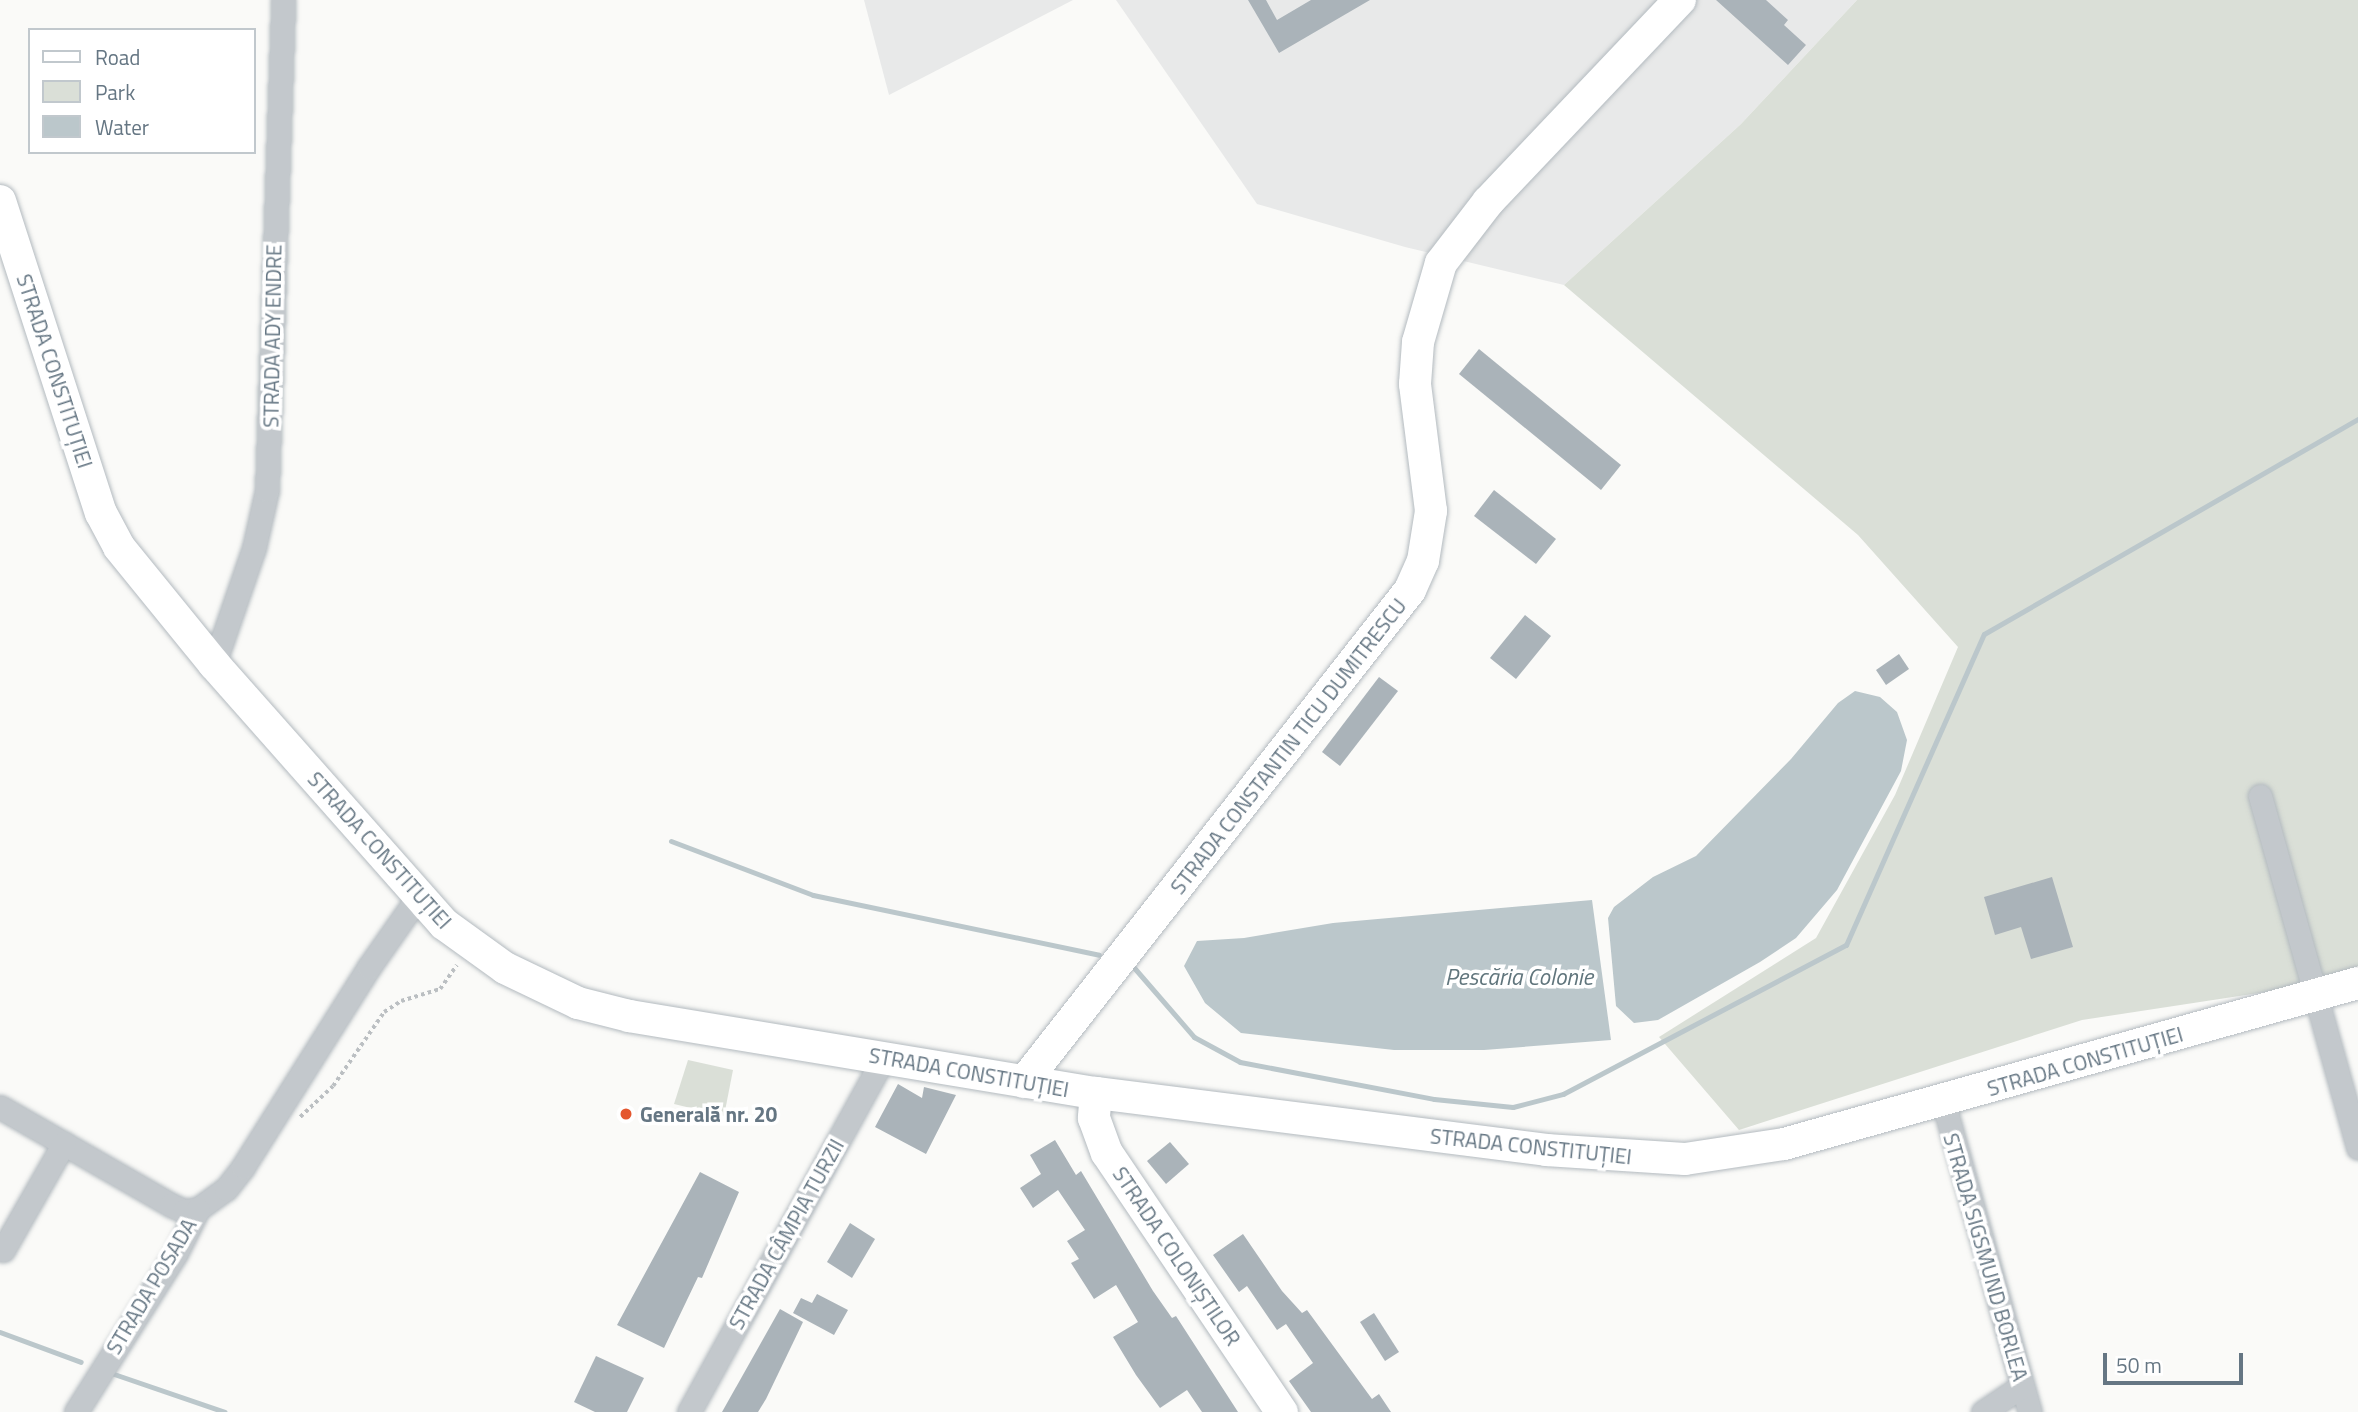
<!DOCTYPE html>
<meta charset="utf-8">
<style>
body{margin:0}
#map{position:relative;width:2358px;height:1412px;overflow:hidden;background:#fafaf8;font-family:"Titillium Web",sans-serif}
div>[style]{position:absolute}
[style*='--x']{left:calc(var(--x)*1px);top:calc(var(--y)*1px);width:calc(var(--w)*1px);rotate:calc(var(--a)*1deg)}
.built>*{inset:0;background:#e8e9e9}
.green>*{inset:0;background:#dadfd7}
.water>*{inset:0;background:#bbc7cb}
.stream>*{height:5px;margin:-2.5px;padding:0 2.5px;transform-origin:2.5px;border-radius:2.5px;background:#bbc7cb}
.building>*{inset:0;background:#aab3b9}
.path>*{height:3.5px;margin-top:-1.75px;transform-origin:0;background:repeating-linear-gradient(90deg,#bbbfc2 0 3.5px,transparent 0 7px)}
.roads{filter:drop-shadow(0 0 2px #b3babf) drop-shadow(0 0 2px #b3babf)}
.street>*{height:23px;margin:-11.5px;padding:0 11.5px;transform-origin:11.5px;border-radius:11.5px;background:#c3c8cc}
.secondary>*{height:32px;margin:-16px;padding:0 16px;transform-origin:16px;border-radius:16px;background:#fff}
.dots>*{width:19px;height:19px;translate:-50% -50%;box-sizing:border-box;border:4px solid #fff;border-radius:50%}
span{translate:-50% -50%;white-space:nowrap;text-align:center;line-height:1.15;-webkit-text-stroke:7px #fff;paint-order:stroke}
.street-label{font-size:21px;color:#657683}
.poi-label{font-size:21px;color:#657683;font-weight:700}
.left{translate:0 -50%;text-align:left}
.water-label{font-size:23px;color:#60757c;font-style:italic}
.legend{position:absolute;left:28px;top:28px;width:228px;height:126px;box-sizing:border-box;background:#fff;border:2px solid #c1c8cd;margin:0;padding:9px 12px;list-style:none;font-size:21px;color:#657683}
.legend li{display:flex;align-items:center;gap:14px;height:35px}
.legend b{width:35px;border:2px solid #c1c8cd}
.scale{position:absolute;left:2103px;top:1353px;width:140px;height:32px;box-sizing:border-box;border:4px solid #657683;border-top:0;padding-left:9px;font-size:21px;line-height:24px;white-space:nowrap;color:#657683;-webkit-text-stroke:5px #fff;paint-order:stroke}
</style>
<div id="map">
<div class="built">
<i style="clip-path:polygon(864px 0,1073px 0,889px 95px)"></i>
<i style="clip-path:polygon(1116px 0,1857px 0,1741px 124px,1564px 285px,1405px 247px,1257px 204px)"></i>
</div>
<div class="green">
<i style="clip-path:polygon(1857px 0,2358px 0,2358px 969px,2272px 991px,2082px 1020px,1739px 1130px,1659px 1037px,1816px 938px,1895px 795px,1958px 647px,1858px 535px,1564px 285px,1741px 124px)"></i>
<i style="clip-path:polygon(688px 1060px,733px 1070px,724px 1116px,674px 1104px)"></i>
</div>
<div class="water">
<i style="clip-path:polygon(1855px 691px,1880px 697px,1897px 712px,1907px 740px,1901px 771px,1837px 890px,1796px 938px,1760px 962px,1658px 1020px,1634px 1023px,1616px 1006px,1608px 918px,1614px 907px,1653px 877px,1696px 856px,1791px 759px,1838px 703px)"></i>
<i style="clip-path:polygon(1592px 900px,1611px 1040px,1484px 1050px,1394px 1050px,1241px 1033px,1205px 1003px,1184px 966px,1197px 941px,1244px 938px,1333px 923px)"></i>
</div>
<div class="stream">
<i style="--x:671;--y:841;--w:152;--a:20.8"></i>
<i style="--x:813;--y:895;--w:292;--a:11.8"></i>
<i style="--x:1130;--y:963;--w:98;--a:49.1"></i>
<i style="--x:1194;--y:1037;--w:52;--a:28.5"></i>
<i style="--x:1240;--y:1062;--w:197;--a:10.8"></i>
<i style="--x:1434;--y:1099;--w:79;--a:5.8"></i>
<i style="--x:1513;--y:1107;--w:52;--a:-14.6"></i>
<i style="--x:1563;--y:1094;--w:320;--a:-27.8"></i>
<i style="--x:1846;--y:945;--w:340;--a:-66.1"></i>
<i style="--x:1984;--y:634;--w:431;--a:-29.9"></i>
<i style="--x:0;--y:1332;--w:86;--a:20.3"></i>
<i style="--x:111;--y:1373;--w:120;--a:18.9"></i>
</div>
<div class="building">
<i style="clip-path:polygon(1248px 0,1266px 0,1277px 20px,1311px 0,1370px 0,1279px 53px)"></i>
<i style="clip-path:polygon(1716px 0,1766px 0,1788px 20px,1784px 25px,1806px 45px,1788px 65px)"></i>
<i style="clip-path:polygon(1479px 349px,1621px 465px,1601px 490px,1459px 374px)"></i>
<i style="clip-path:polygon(1494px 490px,1556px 539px,1536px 564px,1474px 516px)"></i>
<i style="clip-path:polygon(1525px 615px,1551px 636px,1516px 679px,1490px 658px)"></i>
<i style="clip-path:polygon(1899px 654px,1909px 669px,1886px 685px,1876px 670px)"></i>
<i style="clip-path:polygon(1379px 677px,1398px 691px,1340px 766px,1322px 752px)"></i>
<i style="clip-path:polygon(2052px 877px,2073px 947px,2031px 959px,2021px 927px,1995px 935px,1984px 897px)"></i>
<i style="clip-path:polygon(898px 1084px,922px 1098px,924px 1087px,956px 1095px,926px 1154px,875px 1127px)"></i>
<i style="clip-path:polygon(1055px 1140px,1076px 1175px,1081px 1171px,1153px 1291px,1172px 1318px,1176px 1316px,1238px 1412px,1202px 1412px,1187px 1390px,1160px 1408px,1136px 1375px,1113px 1337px,1138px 1322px,1116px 1285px,1094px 1299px,1071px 1263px,1079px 1259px,1067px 1241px,1085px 1230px,1058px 1190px,1033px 1208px,1020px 1188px,1041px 1174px,1030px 1155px)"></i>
<i style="clip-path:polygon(1170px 1142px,1189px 1164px,1166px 1184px,1147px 1161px)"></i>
<i style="clip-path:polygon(700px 1172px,739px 1192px,702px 1278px,698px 1277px,664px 1348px,617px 1325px)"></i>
<i style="clip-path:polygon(850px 1223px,875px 1239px,852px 1278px,827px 1262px)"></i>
<i style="clip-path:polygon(1243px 1234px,1282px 1291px,1302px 1313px,1307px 1310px,1372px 1399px,1379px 1394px,1391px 1412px,1311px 1412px,1289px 1381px,1313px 1363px,1286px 1324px,1277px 1330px,1247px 1286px,1239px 1292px,1213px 1255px)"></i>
<i style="clip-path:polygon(817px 1294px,848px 1310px,834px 1335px,793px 1313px,801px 1298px,812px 1303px)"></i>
<i style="clip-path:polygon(780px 1309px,803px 1322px,766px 1399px,758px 1412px,722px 1412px)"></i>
<i style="clip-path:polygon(1374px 1313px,1399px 1352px,1385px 1361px,1360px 1322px)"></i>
<i style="clip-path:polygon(596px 1356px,644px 1378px,627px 1412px,595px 1412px,574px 1402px)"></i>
</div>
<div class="path">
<i style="--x:300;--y:1117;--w:45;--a:-43.2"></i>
<i style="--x:333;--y:1086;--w:90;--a:-55.4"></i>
<i style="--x:384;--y:1012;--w:20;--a:-33"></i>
<i style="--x:401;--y:1001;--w:41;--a:-17.1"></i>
<i style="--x:440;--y:989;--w:29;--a:-55"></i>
</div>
<div class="roads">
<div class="street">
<i style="--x:214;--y:664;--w:123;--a:-71"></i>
<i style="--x:254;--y:548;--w:59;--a:-77.4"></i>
<i style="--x:267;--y:490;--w:490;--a:-88.1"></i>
<i style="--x:2260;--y:796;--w:365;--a:74.4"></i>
<i style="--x:1943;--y:1101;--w:323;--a:74.4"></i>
<i style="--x:0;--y:1107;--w:197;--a:29.8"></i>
<i style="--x:171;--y:1205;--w:14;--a:25"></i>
<i style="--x:184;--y:1211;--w:14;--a:-8"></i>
<i style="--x:198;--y:1209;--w:34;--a:-36"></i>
<i style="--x:226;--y:1189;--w:28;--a:-52"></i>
<i style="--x:243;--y:1167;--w:236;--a:-57.8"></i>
<i style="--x:369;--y:967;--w:85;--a:-55"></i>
<i style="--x:3;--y:1250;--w:123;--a:-60.3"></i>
<i style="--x:76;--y:1412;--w:188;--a:-57.8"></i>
<i style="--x:176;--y:1253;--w:49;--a:-63.4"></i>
<i style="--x:689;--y:1412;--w:405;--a:-61.2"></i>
<i style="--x:1983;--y:1412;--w:47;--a:-33.7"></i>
</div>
<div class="secondary">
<i style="--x:0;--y:201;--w:328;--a:72.1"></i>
<i style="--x:101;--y:513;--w:38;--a:62"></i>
<i style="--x:119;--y:547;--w:151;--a:50.9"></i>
<i style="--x:214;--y:664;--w:347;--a:48.5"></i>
<i style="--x:444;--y:924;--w:75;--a:35.8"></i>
<i style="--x:505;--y:968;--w:81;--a:25.6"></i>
<i style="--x:578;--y:1003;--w:53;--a:14.3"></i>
<i style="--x:629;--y:1016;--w:473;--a:9.4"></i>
<i style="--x:1096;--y:1093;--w:454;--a:7.2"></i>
<i style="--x:1546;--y:1150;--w:139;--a:3.7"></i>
<i style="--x:1685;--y:1159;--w:100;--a:-8.6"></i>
<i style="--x:1784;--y:1144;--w:596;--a:-15.67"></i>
<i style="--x:1024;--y:1082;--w:625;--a:-51.88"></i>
<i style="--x:1410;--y:590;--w:32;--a:-66"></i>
<i style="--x:1423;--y:561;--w:51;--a:-80.9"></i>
<i style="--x:1431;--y:511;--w:128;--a:-97.2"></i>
<i style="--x:1415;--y:384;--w:42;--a:-85.9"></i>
<i style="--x:1418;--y:342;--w:82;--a:-73.8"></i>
<i style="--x:1441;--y:263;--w:77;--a:-52.4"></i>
<i style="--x:1488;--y:202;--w:279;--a:-46.5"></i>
<i style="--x:1096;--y:1093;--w:25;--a:95"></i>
<i style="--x:1094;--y:1118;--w:37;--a:70"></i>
<i style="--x:1107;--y:1153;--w:313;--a:56"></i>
</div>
</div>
<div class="dots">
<i style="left:626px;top:1114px;background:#e4572e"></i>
</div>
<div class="street-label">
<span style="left:272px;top:336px;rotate:-89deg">STRADA ADY ENDRE</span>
<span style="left:55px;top:371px;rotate:72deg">STRADA CONSTITUȚIEI</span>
<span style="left:1288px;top:746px;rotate:-52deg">STRADA CONSTANTIN TICU DUMITRESCU</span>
<span style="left:380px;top:850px;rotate:48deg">STRADA CONSTITUȚIEI</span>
<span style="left:2085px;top:1061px;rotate:-16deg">STRADA CONSTITUȚIEI</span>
<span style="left:969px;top:1072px;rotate:10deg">STRADA CONSTITUȚIEI</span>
<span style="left:1531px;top:1146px;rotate:6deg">STRADA CONSTITUȚIEI</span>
<span style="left:786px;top:1234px;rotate:-61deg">STRADA CÂMPIA TURZII</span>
<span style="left:1177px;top:1256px;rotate:56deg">STRADA COLONIȘTILOR</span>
<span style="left:1986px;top:1257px;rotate:74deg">STRADA SIGSMUND BORLEA</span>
<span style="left:151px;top:1286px;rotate:-59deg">STRADA POSADA</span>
</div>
<div class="poi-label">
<span class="left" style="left:640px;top:1114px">Generală nr. 20</span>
</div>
<div class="water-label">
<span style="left:1519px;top:977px">Pescăria Colonie</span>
</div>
<ul class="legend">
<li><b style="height:9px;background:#fff"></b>Road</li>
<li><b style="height:19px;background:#dadfd7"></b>Park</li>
<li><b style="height:19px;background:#bbc7cb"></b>Water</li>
</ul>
<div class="scale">50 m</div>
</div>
